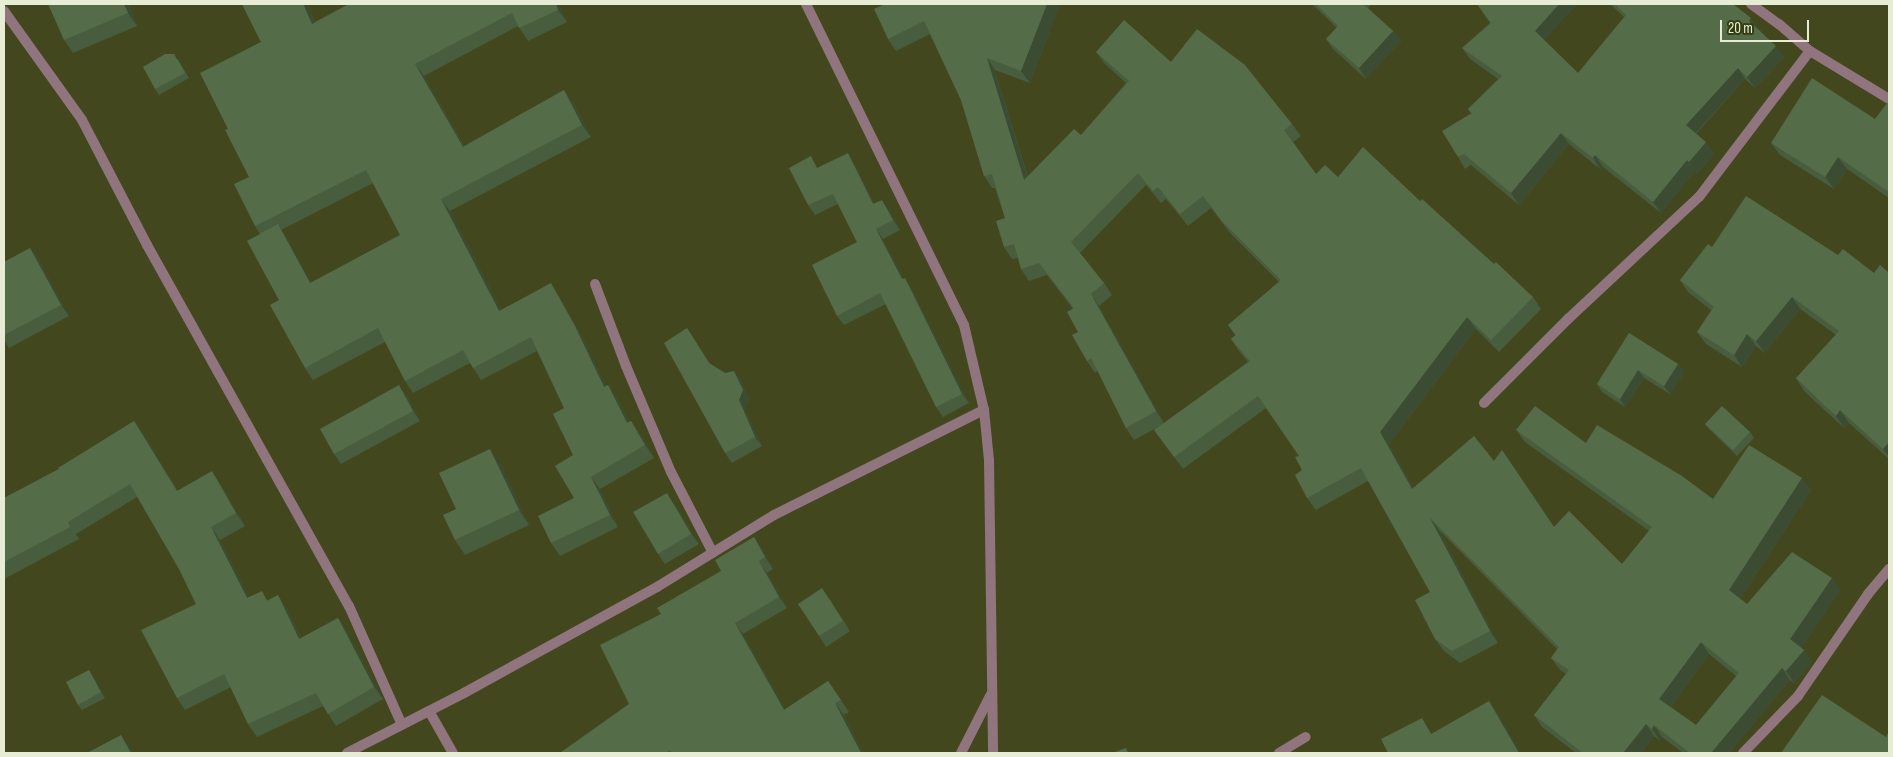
<!DOCTYPE html>
<style>
body{margin:0}
#map{position:relative;width:1893px;height:757px;overflow:hidden;background:#42471e;font-family:"Sofia Sans Condensed",sans-serif}
div>[style]{position:absolute}
[style*='--x']{left:calc(var(--x)*1px);top:calc(var(--y)*1px);width:calc(var(--w)*1px);rotate:calc(var(--a)*1deg)}
.street>*{height:10px;margin:-5px;padding:0 5px;transform-origin:5px;border-radius:5px;background:#90747e}
.wall>*{inset:0;background:#485d3e}
.shaded-wall>*{inset:0;background:#3b4c32}
.building>*{inset:0;background:#546c48}
span{translate:-50% -50%;white-space:nowrap;text-align:center;line-height:1.15;-webkit-text-stroke:5px #373d13;paint-order:stroke}
.frame{position:absolute;inset:0;border:5px solid #e7ecd4;pointer-events:none}
.scale{position:absolute;left:1720px;top:20px;width:89px;height:22px;box-sizing:border-box;border:2px solid #e7ecd4;border-top:0;padding-left:6px;font-size:15px;line-height:18px;white-space:nowrap;color:#e7ecd4;-webkit-text-stroke:4px #373d13;paint-order:stroke}
</style>
<div id="map">
<div class="street">
<i style="--x:806;--y:4;--w:358;--a:63.8"></i>
<i style="--x:964;--y:325;--w:87;--a:76.8"></i>
<i style="--x:984;--y:410;--w:50;--a:84.3"></i>
<i style="--x:989;--y:460;--w:293;--a:89.2"></i>
<i style="--x:1751;--y:4;--w:34;--a:36"></i>
<i style="--x:1779;--y:24;--w:41;--a:41.1"></i>
<i style="--x:1810;--y:51;--w:92;--a:31.3"></i>
<i style="--x:4;--y:11;--w:134;--a:54.4"></i>
<i style="--x:82;--y:120;--w:141;--a:62.5"></i>
<i style="--x:147;--y:245;--w:414;--a:60.8"></i>
<i style="--x:349;--y:606;--w:130;--a:66"></i>
<i style="--x:595;--y:284;--w:88;--a:69.3"></i>
<i style="--x:626;--y:366;--w:115;--a:67"></i>
<i style="--x:671;--y:472;--w:91;--a:62.6"></i>
<i style="--x:1484;--y:403;--w:119;--a:-45"></i>
<i style="--x:1568;--y:319;--w:179;--a:-43"></i>
<i style="--x:1699;--y:197;--w:183;--a:-52.8"></i>
<i style="--x:429;--y:711;--w:48;--a:60.3"></i>
<i style="--x:347;--y:753;--w:131;--a:-27.1"></i>
<i style="--x:464;--y:693;--w:220;--a:-28.8"></i>
<i style="--x:657;--y:587;--w:137;--a:-31.6"></i>
<i style="--x:774;--y:515;--w:235;--a:-26.6"></i>
<i style="--x:961;--y:753;--w:66;--a:-63"></i>
<i style="--x:1279;--y:753;--w:31;--a:-31"></i>
<i style="--x:1743;--y:753;--w:79;--a:-46"></i>
<i style="--x:1798;--y:696;--w:124;--a:-55.5"></i>
<i style="--x:1868;--y:594;--w:33;--a:-50"></i>
</div>
<div class="wall">
<i style="clip-path:polygon(128px 4px,137px 26px,73px 53px,64px 40px)"></i>
<i style="clip-path:polygon(evenodd,242px 4px,307px 4px,315px 22px,349px 4px,558px 4px,567px 22px,528px 41px,518px 26px,424px 76px,464px 146px,564px 90px,573px 102px,591px 137px,450px 211px,501px 310px,559px 296px,583px 339px,606px 386px,608px 385px,617px 398px,629px 422px,631px 421px,640px 434px,654px 458px,600px 489px,618px 527px,560px 556px,551px 543px,574px 498px,573px 455px,564px 408px,537px 351px,481px 380px,470px 363px,413px 393px,405px 381px,385px 342px,313px 380px,305px 368px,279px 300px,260px 234px,255px 226px,249px 177px,228px 129px,261px 42px,242px 4px,373px 183px,400px 235px,311px 283px,286px 237px,281px 230px,373px 183px)"></i>
<i style="clip-path:polygon(evenodd,885px 4px,1060px 4px,1030px 83px,995px 70px,1028px 177px,1081px 135px,1126px 83px,1104px 63px,1096px 52px,1171px 62px,1292px 124px,1301px 136px,1293px 142px,1316px 174px,1338px 177px,1420px 201px,1533px 297px,1541px 309px,1499px 352px,1476px 329px,1389px 444px,1413px 488px,1494px 461px,1502px 450px,1554px 527px,1622px 564px,1649px 531px,1525px 442px,1516px 430px,1586px 443px,1713px 499px,1811px 490px,1740px 599px,1747px 604px,1840px 590px,1801px 648px,1804px 650px,1812px 662px,1794px 683px,1790px 680px,1729px 753px,1683px 753px,1662px 737px,1660px 741px,1654px 736px,1641px 753px,1576px 753px,1542px 727px,1534px 715px,1566px 674px,1560px 670px,1551px 658px,1557px 649px,1439px 530px,1498px 643px,1460px 663px,1444px 651px,1435px 639px,1430px 592px,1368px 481px,1316px 510px,1307px 498px,1299px 456px,1266px 408px,1183px 469px,1154px 430px,1160px 426px,1134px 440px,1126px 428px,1098px 371px,1095px 373px,1087px 361px,1078px 332px,1073px 309px,1047px 275px,1029px 281px,1021px 269px,1018px 258px,1012px 259px,1004px 247px,1005px 218px,995px 188px,992px 188px,984px 176px,961px 100px,930px 34px,896px 51px,888px 39px,885px 4px,1146px 185px,1161px 203px,1166px 199px,1188px 226px,1211px 208px,1230px 233px,1279px 282px,1228px 325px,1235px 335px,1231px 339px,1239px 351px,1248px 362px,1164px 423px,1099px 306px,1112px 295px,1104px 283px,1080px 253px,1146px 185px,885px 4px,1709px 654px,1736px 676px,1696px 725px,1671px 707px,1709px 654px)"></i>
<i style="clip-path:polygon(1312px 4px,1372px 4px,1368px 8px,1393px 31px,1401px 41px,1366px 79px,1333px 49px,1326px 39px,1337px 28px)"></i>
<i style="clip-path:polygon(1477px 4px,1577px 4px,1544px 40px,1578px 73px,1624px 17px,1610px 4px,1733px 4px,1759px 29px,1759px 30px,1784px 57px,1755px 88px,1745px 79px,1696px 134px,1714px 154px,1697px 174px,1695px 171px,1661px 213px,1603px 167px,1600px 169px,1569px 144px,1519px 205px,1471px 165px,1465px 169px,1458px 157px,1471px 114px,1468px 109px,1498px 79px,1470px 59px,1462px 48px,1490px 23px)"></i>
<i style="clip-path:polygon(178px 59px,189px 78px,159px 95px,155px 89px)"></i>
<i style="clip-path:polygon(1889px 105px,1889px 198px,1847px 169px,1834px 189px,1780px 155px,1771px 143px,1875px 119px)"></i>
<i style="clip-path:polygon(854px 163px,874px 203px,889px 210px,900px 230px,883px 239px,903px 278px,911px 288px,969px 403px,943px 417px,936px 407px,886px 304px,844px 325px,837px 316px,857px 242px,838px 204px,815px 215px,808px 205px,818px 167px)"></i>
<i style="clip-path:polygon(1712px 247px,1838px 255px,1874px 273px,1889px 273px,1889px 459px,1849px 423px,1844px 428px,1804px 391px,1796px 378px,1836px 335px,1800px 309px,1765px 353px,1756px 346px,1742px 367px,1706px 344px,1697px 332px,1711px 310px,1688px 292px,1680px 280px)"></i>
<i style="clip-path:polygon(30px 248px,38px 259px,69px 316px,9px 348px,4px 340px,4px 262px)"></i>
<i style="clip-path:polygon(687px 328px,710px 364px,725px 373px,741px 380px,749px 399px,745px 410px,762px 446px,732px 463px,725px 453px)"></i>
<i style="clip-path:polygon(1629px 333px,1678px 364px,1684px 373px,1670px 394px,1644px 378px,1625px 407px,1602px 392px,1597px 384px)"></i>
<i style="clip-path:polygon(407px 396px,420px 421px,341px 464px,334px 454px)"></i>
<i style="clip-path:polygon(134px 421px,143px 433px,178px 491px,220px 484px,245px 526px,220px 540px,249px 597px,268px 600px,278px 595px,286px 608px,301px 638px,338px 618px,346px 630px,383px 699px,336px 726px,323px 706px,257px 737px,248px 724px,231px 687px,185px 710px,177px 698px,196px 604px,179px 569px,137px 497px,76px 534px,79px 539px,4px 579px,4px 498px,59px 469px)"></i>
<i style="clip-path:polygon(1705px 424px,1750px 432px,1754px 438px,1737px 456px,1709px 429px)"></i>
<i style="clip-path:polygon(500px 463px,529px 525px,465px 555px,455px 540px,456px 509px)"></i>
<i style="clip-path:polygon(674px 503px,699px 544px,665px 564px,658px 554px)"></i>
<i style="clip-path:polygon(754px 537px,762px 549px,773px 569px,767px 573px,787px 608px,743px 634px,785px 709px,828px 681px,849px 712px,844px 715px,863px 753px,560px 753px,629px 704px,661px 614px,721px 571px)"></i>
<i style="clip-path:polygon(829px 598px,850px 631px,826px 647px,819px 636px)"></i>
<i style="clip-path:polygon(89px 670px,105px 698px,82px 710px,78px 705px)"></i>
</div>
<div class="shaded-wall">
<i style="clip-path:polygon(124px 4px,128px 4px,137px 26px,128px 13px)"></i>
<i style="clip-path:polygon(303px 4px,307px 4px,321px 36px,312px 24px)"></i>
<i style="clip-path:polygon(556px 4px,558px 4px,567px 22px,558px 10px)"></i>
<i style="clip-path:polygon(1047px 4px,1060px 4px,1030px 83px,1021px 71px)"></i>
<i style="clip-path:polygon(1559px 4px,1577px 4px,1543px 42px,1535px 31px)"></i>
<i style="clip-path:polygon(1751px 18px,1759px 29px,1757px 32px,1749px 21px)"></i>
<i style="clip-path:polygon(1393px 31px,1401px 41px,1366px 79px,1359px 68px)"></i>
<i style="clip-path:polygon(1776px 46px,1784px 57px,1755px 88px,1747px 77px)"></i>
<i style="clip-path:polygon(987px 58px,995px 70px,1032px 192px,1024px 180px)"></i>
<i style="clip-path:polygon(415px 64px,424px 76px,471px 159px,463px 147px)"></i>
<i style="clip-path:polygon(1738px 68px,1745px 79px,1693px 136px,1686px 125px)"></i>
<i style="clip-path:polygon(564px 90px,573px 102px,591px 137px,582px 125px)"></i>
<i style="clip-path:polygon(1561px 133px,1569px 144px,1519px 205px,1511px 193px)"></i>
<i style="clip-path:polygon(1706px 142px,1714px 154px,1697px 174px,1689px 162px)"></i>
<i style="clip-path:polygon(848px 153px,854px 163px,880px 214px,873px 204px)"></i>
<i style="clip-path:polygon(1595px 155px,1603px 167px,1600px 169px,1593px 158px)"></i>
<i style="clip-path:polygon(1838px 157px,1847px 169px,1834px 189px,1825px 177px)"></i>
<i style="clip-path:polygon(1687px 160px,1695px 171px,1661px 213px,1653px 202px)"></i>
<i style="clip-path:polygon(441px 199px,450px 211px,508px 323px,499px 311px)"></i>
<i style="clip-path:polygon(882px 200px,889px 210px,900px 230px,893px 220px)"></i>
<i style="clip-path:polygon(278px 224px,286px 237px,319px 296px,310px 283px)"></i>
<i style="clip-path:polygon(876px 229px,883px 239px,909px 289px,902px 279px)"></i>
<i style="clip-path:polygon(30px 248px,38px 259px,69px 316px,61px 305px)"></i>
<i style="clip-path:polygon(905px 278px,911px 288px,969px 403px,962px 394px)"></i>
<i style="clip-path:polygon(551px 283px,559px 296px,583px 339px,613px 400px,604px 387px)"></i>
<i style="clip-path:polygon(1091px 294px,1099px 306px,1164px 423px,1156px 411px)"></i>
<i style="clip-path:polygon(1792px 297px,1800px 309px,1765px 353px,1756px 341px)"></i>
<i style="clip-path:polygon(1467px 317px,1476px 329px,1389px 444px,1420px 501px,1412px 489px,1380px 432px)"></i>
<i style="clip-path:polygon(1747px 334px,1756px 346px,1742px 367px,1734px 355px)"></i>
<i style="clip-path:polygon(1678px 364px,1684px 373px,1670px 394px,1664px 386px)"></i>
<i style="clip-path:polygon(1638px 370px,1644px 378px,1625px 407px,1620px 399px)"></i>
<i style="clip-path:polygon(734px 371px,741px 380px,749px 399px,745px 410px,762px 446px,755px 437px,739px 400px)"></i>
<i style="clip-path:polygon(399px 385px,407px 396px,420px 421px,413px 411px)"></i>
<i style="clip-path:polygon(608px 385px,617px 398px,636px 436px,627px 423px)"></i>
<i style="clip-path:polygon(1840px 410px,1849px 423px,1844px 428px,1836px 416px)"></i>
<i style="clip-path:polygon(134px 421px,143px 433px,186px 504px,177px 491px)"></i>
<i style="clip-path:polygon(631px 421px,640px 434px,654px 458px,645px 445px)"></i>
<i style="clip-path:polygon(1889px 442px,1889px 457px,1883px 449px)"></i>
<i style="clip-path:polygon(490px 449px,500px 463px,529px 525px,519px 510px)"></i>
<i style="clip-path:polygon(212px 471px,220px 484px,245px 526px,236px 513px)"></i>
<i style="clip-path:polygon(591px 477px,600px 489px,618px 527px,610px 515px)"></i>
<i style="clip-path:polygon(1802px 478px,1811px 490px,1738px 602px,1729px 590px)"></i>
<i style="clip-path:polygon(667px 493px,674px 503px,699px 544px,691px 534px)"></i>
<i style="clip-path:polygon(1430px 518px,1439px 530px,1498px 643px,1490px 631px)"></i>
<i style="clip-path:polygon(211px 527px,220px 540px,256px 610px,247px 598px)"></i>
<i style="clip-path:polygon(754px 537px,762px 549px,773px 569px,765px 557px)"></i>
<i style="clip-path:polygon(759px 561px,767px 573px,787px 608px,779px 597px)"></i>
<i style="clip-path:polygon(1832px 578px,1840px 590px,1799px 651px,1790px 639px)"></i>
<i style="clip-path:polygon(278px 595px,286px 608px,308px 652px,299px 639px)"></i>
<i style="clip-path:polygon(338px 618px,346px 630px,383px 699px,374px 687px)"></i>
<i style="clip-path:polygon(735px 623px,743px 634px,792px 721px,784px 710px)"></i>
<i style="clip-path:polygon(1701px 642px,1709px 654px,1668px 711px,1659px 699px)"></i>
<i style="clip-path:polygon(1804px 650px,1812px 662px,1794px 683px,1786px 671px)"></i>
<i style="clip-path:polygon(1782px 668px,1790px 680px,1729px 753px,1711px 753px)"></i>
<i style="clip-path:polygon(89px 670px,93px 675px,105px 698px,101px 692px)"></i>
<i style="clip-path:polygon(1489px 701px,1498px 713px,1521px 753px,1519px 753px)"></i>
<i style="clip-path:polygon(835px 703px,844px 715px,863px 753px,861px 753px)"></i>
<i style="clip-path:polygon(1422px 718px,1430px 730px,1439px 746px,1431px 734px)"></i>
<i style="clip-path:polygon(1646px 724px,1654px 736px,1641px 753px,1623px 753px)"></i>
<i style="clip-path:polygon(1654px 725px,1662px 737px,1660px 741px,1652px 729px)"></i>
<i style="clip-path:polygon(121px 735px,128px 745px,133px 753px,131px 753px)"></i>
</div>
<div class="building">
<i style="clip-path:polygon(48px 4px,124px 4px,128px 13px,64px 40px)"></i>
<i style="clip-path:polygon(242px 4px,303px 4px,312px 24px,349px 4px,556px 4px,558px 10px,519px 28px,512px 13px,415px 64px,463px 147px,564px 90px,582px 125px,441px 199px,499px 311px,551px 283px,575px 326px,604px 387px,608px 385px,627px 423px,631px 421px,645px 445px,591px 477px,610px 515px,551px 543px,538px 516px,574px 498px,555px 466px,573px 455px,553px 414px,564px 408px,531px 337px,473px 368px,463px 350px,405px 381px,378px 328px,305px 368px,270px 305px,279px 300px,247px 241px,278px 224px,310px 283px,400px 235px,366px 170px,255px 226px,234px 184px,249px 177px,225px 130px,228px 129px,200px 73px,261px 42px)"></i>
<i style="clip-path:polygon(evenodd,885px 4px,1047px 4px,1021px 71px,987px 58px,1024px 180px,1074px 129px,1081px 135px,1129px 81px,1096px 52px,1124px 20px,1171px 62px,1197px 29px,1245px 65px,1292px 124px,1284px 130px,1316px 174px,1325px 165px,1338px 177px,1363px 147px,1420px 201px,1422px 199px,1494px 264px,1496px 262px,1533px 297px,1491px 340px,1467px 317px,1380px 432px,1412px 489px,1474px 436px,1494px 461px,1502px 450px,1554px 527px,1569px 511px,1622px 564px,1652px 527px,1516px 430px,1535px 406px,1586px 443px,1597px 425px,1682px 476px,1713px 499px,1749px 445px,1802px 478px,1729px 590px,1747px 604px,1792px 552px,1832px 578px,1790px 639px,1804px 650px,1786px 671px,1782px 668px,1711px 753px,1690px 753px,1654px 725px,1652px 729px,1646px 724px,1623px 753px,1583px 753px,1534px 715px,1569px 670px,1551px 658px,1559px 647px,1430px 518px,1490px 631px,1452px 651px,1435px 639px,1415px 600px,1430px 592px,1361px 468px,1307px 498px,1295px 475px,1302px 470px,1295px 457px,1299px 456px,1258px 396px,1174px 457px,1154px 430px,1250px 361px,1231px 339px,1236px 335px,1228px 325px,1281px 280px,1222px 221px,1203px 196px,1180px 214px,1158px 187px,1153px 191px,1138px 173px,1071px 242px,1104px 283px,1091px 294px,1156px 411px,1126px 428px,1091px 358px,1087px 361px,1072px 335px,1078px 332px,1067px 312px,1074px 308px,1039px 263px,1021px 269px,1014px 244px,1004px 247px,996px 221px,1005px 218px,992px 174px,984px 176px,961px 100px,924px 21px,888px 39px,874px 9px,885px 4px,1701px 642px,1739px 673px,1696px 725px,1659px 699px,1701px 642px)"></i>
<i style="clip-path:polygon(1316px 4px,1363px 4px,1393px 31px,1359px 68px,1326px 39px,1338px 26px)"></i>
<i style="clip-path:polygon(1477px 4px,1559px 4px,1535px 31px,1578px 73px,1626px 15px,1614px 4px,1733px 4px,1751px 18px,1749px 21px,1776px 46px,1747px 77px,1738px 68px,1686px 125px,1706px 142px,1689px 162px,1687px 160px,1653px 202px,1595px 155px,1593px 158px,1561px 133px,1511px 193px,1464px 154px,1458px 157px,1442px 131px,1472px 113px,1468px 109px,1502px 76px,1462px 48px,1491px 23px)"></i>
<i style="clip-path:polygon(165px 54px,174px 54px,185px 73px,155px 89px,143px 67px)"></i>
<i style="clip-path:polygon(1812px 78px,1875px 119px,1887px 103px,1889px 105px,1889px 192px,1838px 157px,1825px 177px,1771px 143px)"></i>
<i style="clip-path:polygon(848px 153px,873px 204px,882px 200px,893px 220px,876px 229px,902px 279px,905px 278px,962px 394px,936px 407px,880px 293px,837px 316px,812px 265px,857px 242px,833px 194px,808px 205px,789px 168px,811px 156px,817px 168px)"></i>
<i style="clip-path:polygon(1746px 196px,1838px 255px,1843px 249px,1874px 273px,1880px 265px,1889px 273px,1889px 442px,1883px 449px,1840px 410px,1836px 416px,1796px 378px,1839px 331px,1792px 297px,1756px 341px,1747px 334px,1734px 355px,1697px 332px,1714px 307px,1680px 280px,1708px 244px,1712px 247px)"></i>
<i style="clip-path:polygon(30px 248px,61px 305px,4px 335px,4px 262px)"></i>
<i style="clip-path:polygon(687px 328px,709px 363px,725px 373px,734px 371px,743px 390px,739px 400px,755px 437px,725px 453px,664px 343px)"></i>
<i style="clip-path:polygon(1629px 333px,1678px 364px,1664px 386px,1638px 370px,1620px 399px,1597px 384px)"></i>
<i style="clip-path:polygon(399px 385px,413px 411px,334px 454px,320px 429px)"></i>
<i style="clip-path:polygon(1722px 406px,1750px 432px,1733px 450px,1705px 424px)"></i>
<i style="clip-path:polygon(134px 421px,177px 491px,212px 471px,236px 513px,211px 527px,247px 598px,262px 591px,267px 601px,278px 595px,299px 639px,338px 618px,374px 687px,328px 714px,316px 693px,248px 724px,224px 674px,177px 698px,141px 630px,196px 604px,179px 569px,130px 484px,68px 522px,70px 527px,4px 562px,4px 498px,59px 469px,58px 468px)"></i>
<i style="clip-path:polygon(490px 449px,519px 510px,455px 540px,443px 515px,456px 509px,439px 473px)"></i>
<i style="clip-path:polygon(667px 493px,691px 534px,658px 554px,633px 512px)"></i>
<i style="clip-path:polygon(754px 537px,765px 557px,759px 561px,779px 597px,735px 623px,784px 710px,828px 681px,841px 700px,835px 703px,861px 753px,672px 753px,670px 750px,666px 753px,560px 753px,629px 704px,600px 645px,661px 614px,657px 608px,721px 571px,715px 560px)"></i>
<i style="clip-path:polygon(822px 588px,843px 621px,819px 636px,798px 604px)"></i>
<i style="clip-path:polygon(89px 670px,101px 692px,78px 705px,66px 682px)"></i>
<i style="clip-path:polygon(1822px 695px,1886px 737px,1889px 731px,1889px 753px,1781px 753px)"></i>
<i style="clip-path:polygon(1489px 701px,1519px 753px,1388px 753px,1381px 739px,1422px 718px,1431px 734px)"></i>
<i style="clip-path:polygon(121px 735px,131px 753px,87px 753px)"></i>
<i style="clip-path:polygon(1126px 748px,1128px 753px,1112px 753px)"></i>
</div>
<div class="frame"></div>
<div class="scale">20 m</div>
</div>
